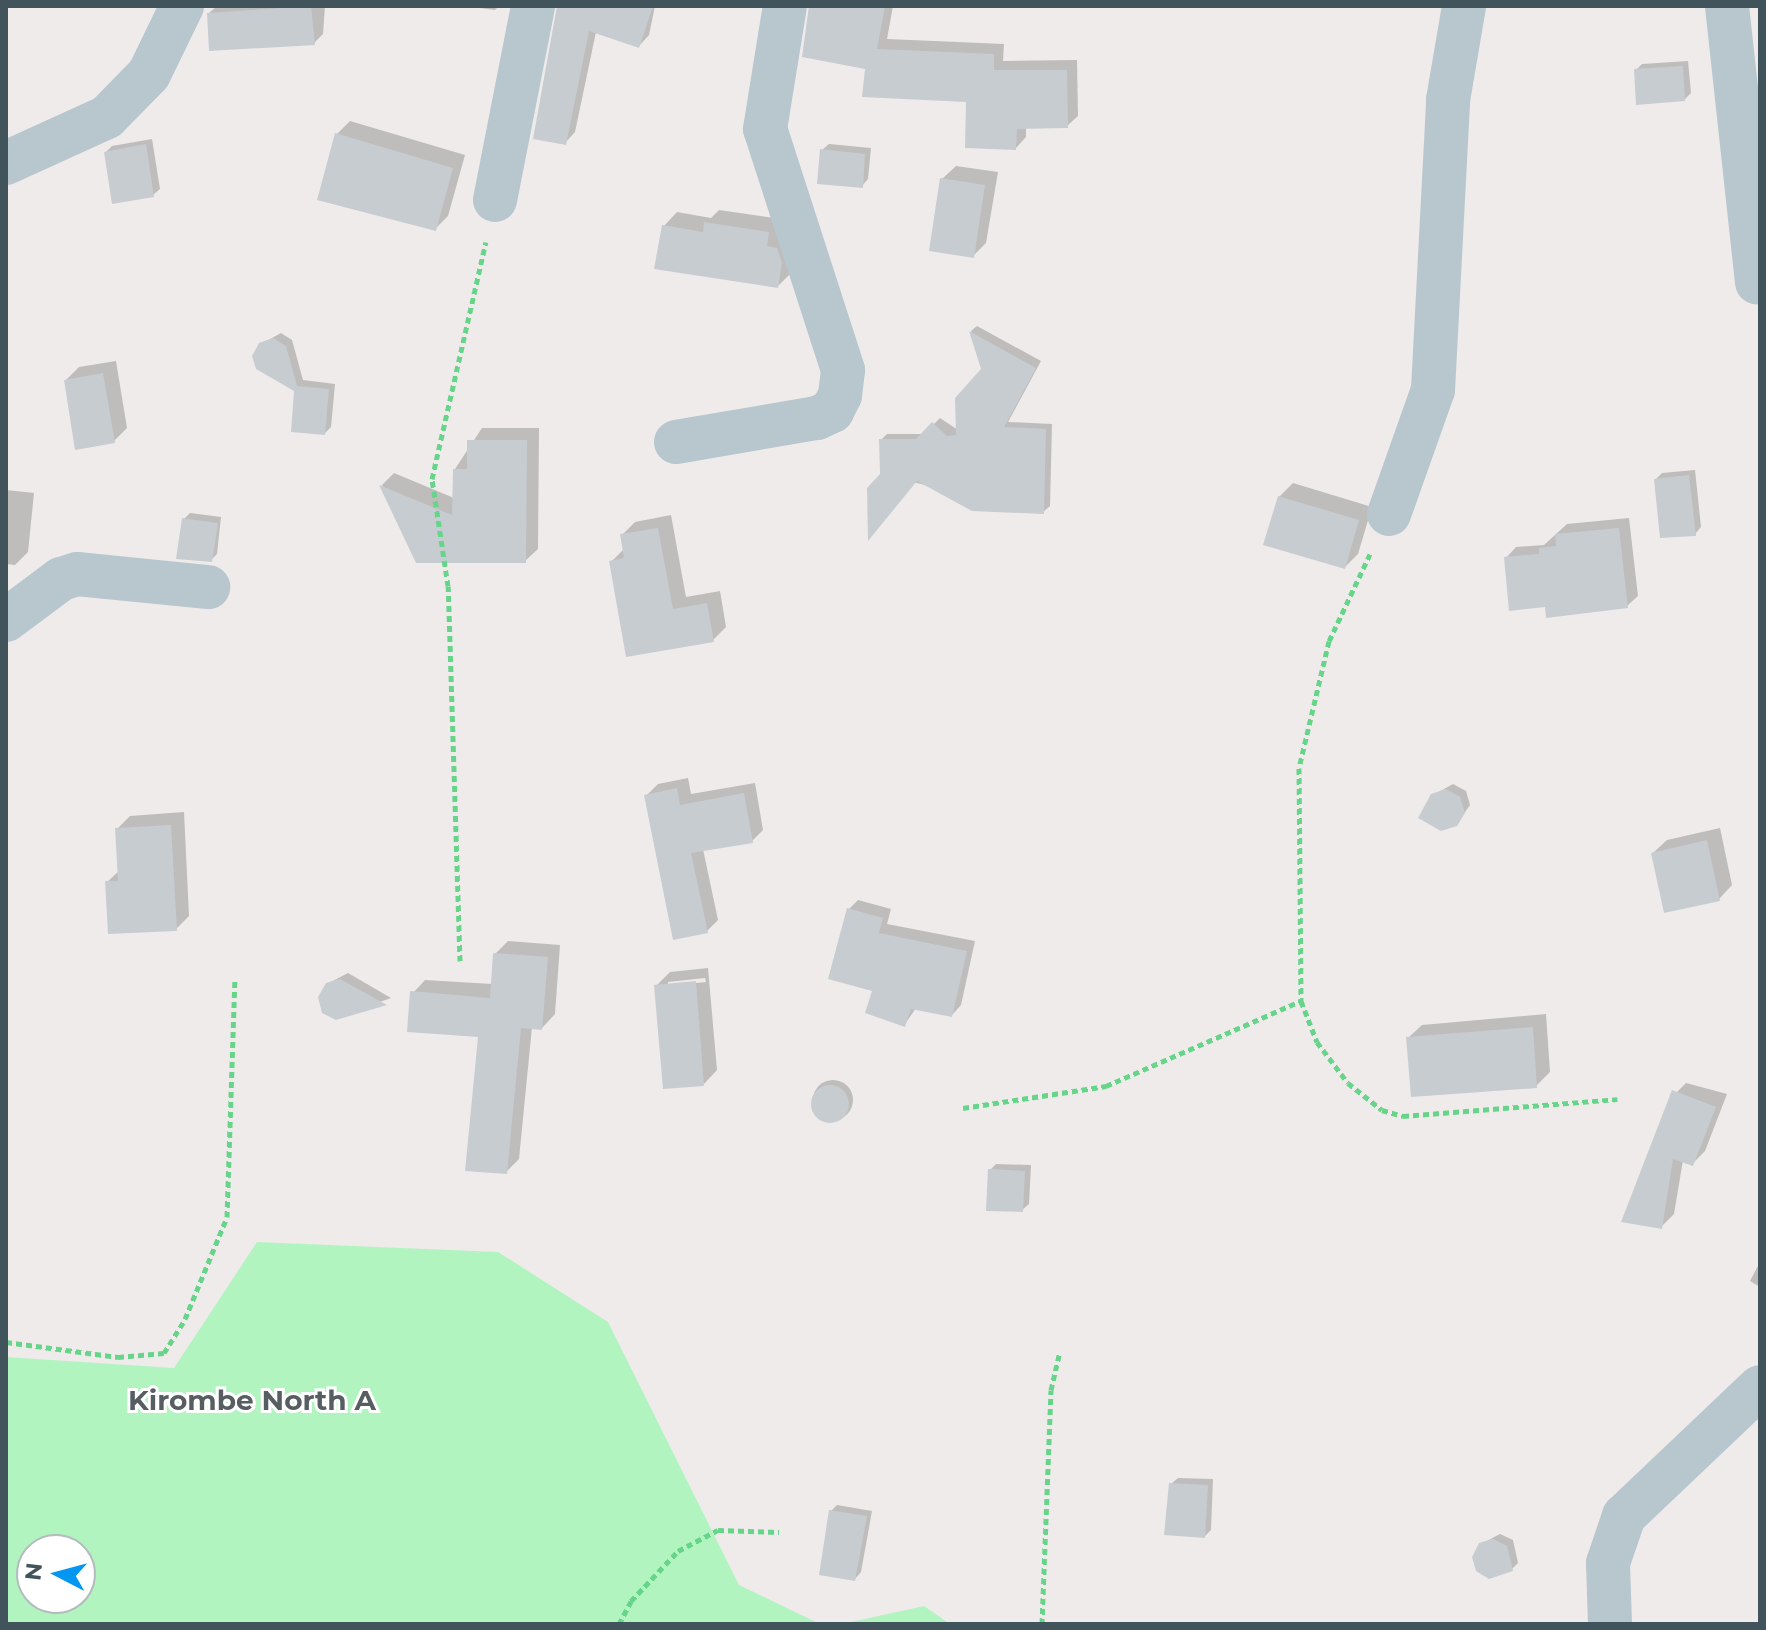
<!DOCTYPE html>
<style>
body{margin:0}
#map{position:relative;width:1766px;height:1630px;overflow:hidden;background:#efebeb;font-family:Montserrat,sans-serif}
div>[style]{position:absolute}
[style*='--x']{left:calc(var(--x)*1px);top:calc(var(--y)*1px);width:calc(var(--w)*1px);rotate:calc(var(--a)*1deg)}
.green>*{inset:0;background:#b2f4bf}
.shadow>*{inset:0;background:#0003}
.round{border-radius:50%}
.building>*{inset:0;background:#c7ccd1}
.path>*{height:5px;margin-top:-2.5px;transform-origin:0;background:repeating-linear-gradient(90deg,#66d58a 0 6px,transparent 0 10px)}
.minor>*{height:44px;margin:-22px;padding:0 22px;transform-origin:22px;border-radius:22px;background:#b7c7cd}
span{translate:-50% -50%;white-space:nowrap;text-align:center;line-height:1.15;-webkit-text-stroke:6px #fff;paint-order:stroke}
.quarter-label{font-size:28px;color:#575e61;font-weight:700}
.frame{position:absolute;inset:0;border:8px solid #42545b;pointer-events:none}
.north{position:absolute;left:16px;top:1534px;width:80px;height:80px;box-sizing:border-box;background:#fff;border:2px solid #b3bbbd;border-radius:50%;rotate:276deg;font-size:22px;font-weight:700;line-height:32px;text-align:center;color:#42545b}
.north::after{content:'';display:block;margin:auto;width:28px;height:36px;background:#0397f1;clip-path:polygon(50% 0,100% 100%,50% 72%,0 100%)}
</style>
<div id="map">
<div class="green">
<i style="clip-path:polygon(evenodd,257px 1242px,498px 1252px,608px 1322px,739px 1585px,820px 1624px,6px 1624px,6px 1357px,174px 1368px,257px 1242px,32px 1550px,80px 1550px,80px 1598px,32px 1598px,32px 1550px)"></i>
<i style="clip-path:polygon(924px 1606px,950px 1624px,842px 1624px)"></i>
</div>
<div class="shadow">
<i style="clip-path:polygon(217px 6px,325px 6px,323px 34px,314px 43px,209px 13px)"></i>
<i style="clip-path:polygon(465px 6px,499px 6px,495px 10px)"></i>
<i style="clip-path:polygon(562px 6px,655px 6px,649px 35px,639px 46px,596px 32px,575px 132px,565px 143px)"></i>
<i style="clip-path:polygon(810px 6px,893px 6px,887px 39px,1004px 44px,1003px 61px,1077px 60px,1078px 116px,1067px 126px,1026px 127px,1026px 137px,1016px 148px,968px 100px,867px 67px)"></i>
<i style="clip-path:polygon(1688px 61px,1691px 93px,1684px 100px,1636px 70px,1642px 64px)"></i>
<i style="clip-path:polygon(350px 121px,465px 155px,448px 216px,435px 229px,337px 134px)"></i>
<i style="clip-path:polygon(152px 139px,160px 189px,153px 195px,106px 152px,112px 146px)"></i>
<i style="clip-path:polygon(829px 144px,871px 148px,868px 179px,862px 186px,822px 150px)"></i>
<i style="clip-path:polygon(956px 166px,998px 172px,986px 243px,973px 256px,942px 179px)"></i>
<i style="clip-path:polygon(719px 210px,781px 219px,791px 273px,778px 286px,664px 226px,677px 212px,711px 218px)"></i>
<i style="clip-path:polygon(977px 326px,1041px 361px,1008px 422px,1052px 424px,1050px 506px,1043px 512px,882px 475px,881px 440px,887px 434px,924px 434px,940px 418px,958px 430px,983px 370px,971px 331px)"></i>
<i style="clip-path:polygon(281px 333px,292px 340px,303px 380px,335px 384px,331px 427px,325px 433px,261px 344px)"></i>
<i style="clip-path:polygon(116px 361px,127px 428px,114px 441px,66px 380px,79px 367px)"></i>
<i style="clip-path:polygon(482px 428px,539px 428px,538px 549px,525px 561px,418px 561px,382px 485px,394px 473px,454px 498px,455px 469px)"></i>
<i style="clip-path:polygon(1695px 470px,1701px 527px,1695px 534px,1656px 479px,1662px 473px)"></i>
<i style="clip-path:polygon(1293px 483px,1372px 507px,1358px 554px,1345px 567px,1279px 497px)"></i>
<i style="clip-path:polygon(6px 490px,34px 493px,28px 552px,15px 565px,6px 564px)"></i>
<i style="clip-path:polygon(190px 513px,221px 517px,217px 554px,211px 560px,184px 519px)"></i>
<i style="clip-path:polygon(671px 515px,686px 597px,720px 591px,726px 627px,713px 640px,611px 562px,624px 549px,622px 535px,635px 522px)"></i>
<i style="clip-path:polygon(1629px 518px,1638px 596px,1627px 606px,1547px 605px,1506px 558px,1516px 547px,1544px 545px,1567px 524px)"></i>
<i style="clip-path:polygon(688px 778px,691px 794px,755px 783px,763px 830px,752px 841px,703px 849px,718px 920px,707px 931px,647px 795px,658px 784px)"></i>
<i style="clip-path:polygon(1453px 784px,1466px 791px,1470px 805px,1456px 825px,1433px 795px)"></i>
<i style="clip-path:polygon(184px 812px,189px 916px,176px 929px,107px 882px,119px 871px,117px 829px,130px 816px)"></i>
<i style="clip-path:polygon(1720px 828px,1732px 885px,1719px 899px,1653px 853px,1667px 840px)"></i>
<i style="clip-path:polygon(858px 900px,891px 909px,887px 924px,975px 941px,961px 1005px,952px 1015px,916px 1008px,905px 1024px,875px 990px,849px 909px)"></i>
<i style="clip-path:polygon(508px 941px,560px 945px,555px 1014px,542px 1028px,532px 1027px,519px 1159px,506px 1172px,480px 1035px,412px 994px,425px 980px,492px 984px,495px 954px)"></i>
<i style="clip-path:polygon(evenodd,708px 968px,717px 1070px,704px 1084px,656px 986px,670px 972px,708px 968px,705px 978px,706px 982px,668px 986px,668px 982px,705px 978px)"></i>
<i style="clip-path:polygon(348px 973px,391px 998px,336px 1018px,327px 984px)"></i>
<i style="clip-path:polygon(1546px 1014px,1550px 1072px,1536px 1086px,1408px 1038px,1422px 1025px)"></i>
<i class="round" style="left:813px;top:1080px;width:40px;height:40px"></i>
<i style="clip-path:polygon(1686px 1083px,1727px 1094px,1705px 1151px,1692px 1164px,1683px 1160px,1674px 1214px,1661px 1227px,1672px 1097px)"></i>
<i style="clip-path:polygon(996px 1164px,1031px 1165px,1029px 1204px,1022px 1210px,990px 1170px)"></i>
<i style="clip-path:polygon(1760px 1262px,1760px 1287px,1750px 1281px)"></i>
<i style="clip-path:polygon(1178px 1478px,1213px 1479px,1211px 1530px,1205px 1536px,1171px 1484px)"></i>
<i style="clip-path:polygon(837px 1505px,872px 1511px,861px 1572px,855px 1579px,831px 1511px)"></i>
<i style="clip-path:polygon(1500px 1534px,1513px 1540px,1518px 1563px,1512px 1569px,1481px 1544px)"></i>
</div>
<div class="building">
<i style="clip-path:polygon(311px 6px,315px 45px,209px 51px,207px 13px)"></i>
<i style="clip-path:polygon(557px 6px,653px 6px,639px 48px,589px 31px,566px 145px,533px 139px)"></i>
<i style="clip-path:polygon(809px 6px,885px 6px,877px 49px,994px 54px,994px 70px,1067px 70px,1068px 128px,1017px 129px,1016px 150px,965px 148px,966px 102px,862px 97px,865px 69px,802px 57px)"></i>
<i style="clip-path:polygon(1683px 66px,1685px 101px,1636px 105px,1634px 69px)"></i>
<i style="clip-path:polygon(335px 133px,453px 168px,436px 231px,317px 200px)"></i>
<i style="clip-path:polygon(146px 144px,154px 197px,112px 204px,104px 152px)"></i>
<i style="clip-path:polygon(820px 149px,865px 154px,863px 188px,817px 184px)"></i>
<i style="clip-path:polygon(940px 178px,985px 185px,974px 258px,929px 251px)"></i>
<i style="clip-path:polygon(704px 222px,769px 232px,767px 246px,777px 248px,782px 263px,778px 288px,654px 269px,662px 225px,703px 232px)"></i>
<i style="clip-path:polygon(969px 331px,1036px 368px,1004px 427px,1046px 429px,1044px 514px,972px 511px,917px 481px,868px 541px,867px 488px,880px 474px,879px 439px,916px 439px,932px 422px,947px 436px,956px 435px,955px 398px,981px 369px)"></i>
<i style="clip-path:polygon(273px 338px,286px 346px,297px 386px,329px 389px,325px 435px,291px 432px,294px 391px,256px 369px,252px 356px,259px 343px)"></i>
<i style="clip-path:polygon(103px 373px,115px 443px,75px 450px,64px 380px)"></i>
<i style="clip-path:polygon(467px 440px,527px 440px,526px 563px,416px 563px,379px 485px,452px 515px,453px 469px,467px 469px)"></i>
<i style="clip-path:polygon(1689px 475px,1696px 536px,1660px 538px,1654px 479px)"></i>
<i style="clip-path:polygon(1278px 496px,1359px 520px,1345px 569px,1263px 545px)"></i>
<i style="clip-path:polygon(182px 518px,218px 523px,212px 562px,176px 559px)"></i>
<i style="clip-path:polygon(658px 528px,673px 609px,707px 603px,714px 642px,626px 657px,609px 561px,624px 558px,620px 534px)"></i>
<i style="clip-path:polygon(1619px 528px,1628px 608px,1546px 618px,1545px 607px,1509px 611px,1504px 557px,1539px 554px,1539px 548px,1556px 546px,1555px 534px)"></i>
<i style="clip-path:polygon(677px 788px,680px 805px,744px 793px,753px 843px,691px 853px,708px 933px,673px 940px,644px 795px)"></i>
<i style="clip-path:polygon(1446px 789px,1460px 797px,1465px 813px,1457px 826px,1441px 831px,1418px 818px,1431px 794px)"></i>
<i style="clip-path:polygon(171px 825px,177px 931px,108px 934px,105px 881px,118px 881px,115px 828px)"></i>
<i style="clip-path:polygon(1707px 840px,1720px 901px,1664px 913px,1651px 853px)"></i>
<i style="clip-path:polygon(847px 908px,883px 918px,879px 933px,967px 951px,952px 1017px,911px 1009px,905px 1027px,865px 1013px,872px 991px,828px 979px)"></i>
<i style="clip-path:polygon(493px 953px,548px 957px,542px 1030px,521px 1028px,507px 1174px,465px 1171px,478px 1037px,407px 1032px,410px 991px,490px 998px)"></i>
<i style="clip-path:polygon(340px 979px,387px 1005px,336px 1020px,322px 1013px,318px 997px,326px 983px)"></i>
<i style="clip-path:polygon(696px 981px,704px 1086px,663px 1089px,654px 985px)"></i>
<i style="clip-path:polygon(1533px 1027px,1537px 1088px,1411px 1097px,1406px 1037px)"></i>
<i class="round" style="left:811px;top:1085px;width:38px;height:38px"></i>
<i style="clip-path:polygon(1672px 1090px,1716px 1107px,1693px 1166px,1673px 1159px,1662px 1229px,1621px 1222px)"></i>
<i style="clip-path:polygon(988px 1169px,1025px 1171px,1023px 1212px,986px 1211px)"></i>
<i style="clip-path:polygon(1169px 1483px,1208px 1485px,1205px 1538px,1164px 1535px)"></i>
<i style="clip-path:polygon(829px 1510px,867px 1516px,855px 1581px,819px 1575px)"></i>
<i style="clip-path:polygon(1493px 1539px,1507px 1546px,1513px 1571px,1489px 1579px,1476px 1571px,1472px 1557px,1479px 1543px)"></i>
</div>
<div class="path">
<i style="--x:1370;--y:554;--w:96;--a:115.2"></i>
<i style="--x:1329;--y:641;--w:130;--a:103.3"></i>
<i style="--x:1299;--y:768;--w:233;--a:89.5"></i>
<i style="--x:1301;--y:1001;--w:44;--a:68.7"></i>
<i style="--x:1317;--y:1042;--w:51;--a:52.9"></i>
<i style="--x:1348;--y:1083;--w:43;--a:38.5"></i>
<i style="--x:1382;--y:1110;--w:22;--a:16"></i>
<i style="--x:1403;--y:1116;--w:215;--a:-4.5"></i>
<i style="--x:460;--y:961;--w:375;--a:-91.8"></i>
<i style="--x:448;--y:586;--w:108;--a:-98.5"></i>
<i style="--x:432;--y:479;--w:243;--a:-77.2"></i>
<i style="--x:963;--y:1108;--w:145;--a:-8.7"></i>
<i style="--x:1106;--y:1086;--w:213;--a:-23.6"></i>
<i style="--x:6;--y:1342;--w:113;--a:7.6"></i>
<i style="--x:118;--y:1357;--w:46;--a:-5"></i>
<i style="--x:164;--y:1353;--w:40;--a:-58"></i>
<i style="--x:185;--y:1319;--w:110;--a:-67.6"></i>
<i style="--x:227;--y:1217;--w:236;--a:-88.1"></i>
<i style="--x:619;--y:1624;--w:26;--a:-62"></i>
<i style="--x:631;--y:1601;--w:69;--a:-46.8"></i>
<i style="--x:678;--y:1551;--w:45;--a:-27.7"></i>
<i style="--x:718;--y:1530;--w:61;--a:1.9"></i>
<i style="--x:1042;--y:1624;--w:234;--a:-87.8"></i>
<i style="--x:1051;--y:1390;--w:36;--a:-77"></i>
</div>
<div class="minor">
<i style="--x:1727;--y:6;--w:278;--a:83.8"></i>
<i style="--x:6;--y:163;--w:111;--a:-24.5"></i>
<i style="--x:107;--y:117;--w:60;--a:-45.7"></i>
<i style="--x:149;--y:74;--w:76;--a:-64.1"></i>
<i style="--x:495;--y:200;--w:198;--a:-78.9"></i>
<i style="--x:676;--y:442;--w:143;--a:-9.7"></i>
<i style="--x:817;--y:418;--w:17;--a:-25"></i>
<i style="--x:832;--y:411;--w:18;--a:-63"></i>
<i style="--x:840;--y:395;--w:25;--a:-83"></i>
<i style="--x:843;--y:370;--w:253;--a:-107.9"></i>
<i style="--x:765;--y:129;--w:125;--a:-80.8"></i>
<i style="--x:1389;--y:514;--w:132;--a:-70.5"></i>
<i style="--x:1433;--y:390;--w:290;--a:-87"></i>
<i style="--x:1448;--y:100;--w:95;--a:-80.3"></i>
<i style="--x:6;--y:620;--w:69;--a:-36.7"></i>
<i style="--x:61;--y:579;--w:17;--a:-17"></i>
<i style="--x:77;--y:574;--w:132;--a:5.7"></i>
<i style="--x:1610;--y:1624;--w:61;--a:-91.9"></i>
<i style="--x:1608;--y:1563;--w:50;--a:-71.2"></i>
<i style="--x:1624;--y:1516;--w:187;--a:-43.5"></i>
</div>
<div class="quarter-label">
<span style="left:252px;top:1400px">Kirombe North A</span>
</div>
<div class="frame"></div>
<div class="north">N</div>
</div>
